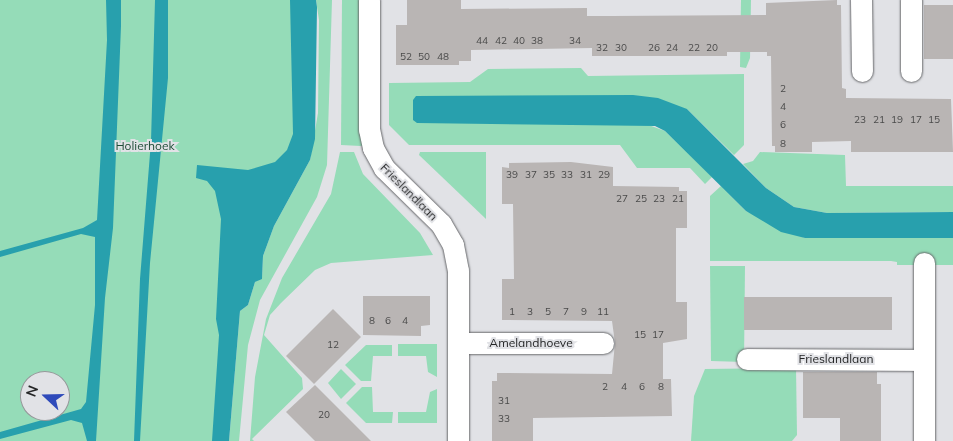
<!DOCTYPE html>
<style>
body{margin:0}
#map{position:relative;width:953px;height:441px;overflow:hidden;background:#e1e2e6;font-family:Mulish,sans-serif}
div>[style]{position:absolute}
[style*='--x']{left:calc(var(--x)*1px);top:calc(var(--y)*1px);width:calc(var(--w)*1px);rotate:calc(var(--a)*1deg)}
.green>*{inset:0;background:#95dcb8}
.water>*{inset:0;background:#28a0ad}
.building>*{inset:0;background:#b9b5b4}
.roads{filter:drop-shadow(0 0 1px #66676a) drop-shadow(0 0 1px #66676a)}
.minor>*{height:21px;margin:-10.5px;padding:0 10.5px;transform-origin:10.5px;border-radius:10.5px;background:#fff}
span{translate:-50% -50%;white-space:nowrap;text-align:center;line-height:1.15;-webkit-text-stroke:4px #e1e2e6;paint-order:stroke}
.number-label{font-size:10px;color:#4a4a4a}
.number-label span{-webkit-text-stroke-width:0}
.park-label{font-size:12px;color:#1f4d38}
.street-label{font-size:12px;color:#252627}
.north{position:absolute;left:20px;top:371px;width:50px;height:50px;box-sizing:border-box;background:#e1e2e6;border:1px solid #96979a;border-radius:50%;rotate:291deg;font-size:14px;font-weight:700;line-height:20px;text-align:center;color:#252627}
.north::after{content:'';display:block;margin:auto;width:18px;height:22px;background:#2e4aba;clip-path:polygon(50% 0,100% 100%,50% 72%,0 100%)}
</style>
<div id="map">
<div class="green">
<i style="clip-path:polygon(evenodd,0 0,306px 0,302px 144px,234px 302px,221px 441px,0 441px,0 0,30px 381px,60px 381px,60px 411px,30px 411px,30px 381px)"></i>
<i style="clip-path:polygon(316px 0,332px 0,327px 165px,317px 197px,260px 300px,248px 345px,239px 441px,229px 441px,240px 311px,248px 305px,255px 282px,262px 278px,263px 256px,274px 226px,310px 160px,318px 113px,319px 20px)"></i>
<i style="clip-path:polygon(342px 0,362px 0,364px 145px,361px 146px,341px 145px)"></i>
<i style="clip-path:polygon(741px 0,751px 0,750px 58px,746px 68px,740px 67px)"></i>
<i style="clip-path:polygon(581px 68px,588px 76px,744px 74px,744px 145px,734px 155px,687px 109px,417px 123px,643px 123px,665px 131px,697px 162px,712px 177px,705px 184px,690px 168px,637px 168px,620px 145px,409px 145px,389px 125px,389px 83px,470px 82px,488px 69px)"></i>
<i style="clip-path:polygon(340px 152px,354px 152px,363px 174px,420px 233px,433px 255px,331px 263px,315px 270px,281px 303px,270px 315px,264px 335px,302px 378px,303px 389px,252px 439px,254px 441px,250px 441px,255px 377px,266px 319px,282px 278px,331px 194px)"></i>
<i style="clip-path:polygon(420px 152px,486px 152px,486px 219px,419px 155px)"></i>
<i style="clip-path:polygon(760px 152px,845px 155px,846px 186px,953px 186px,953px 212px,827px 213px,794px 207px,766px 188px,743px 164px,753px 161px)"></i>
<i style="clip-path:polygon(721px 186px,746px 211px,805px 238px,953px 238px,953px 265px,897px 265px,897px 262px,891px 261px,710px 261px,710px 196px)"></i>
<i style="clip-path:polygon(710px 266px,745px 266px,744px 362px,711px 361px)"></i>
<i style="clip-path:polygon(398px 344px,437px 344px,437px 377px,428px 372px,426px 356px,398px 356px)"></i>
<i style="clip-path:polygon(366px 345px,392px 345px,392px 356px,373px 356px,371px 381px,361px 381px,345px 365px)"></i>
<i style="clip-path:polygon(796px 368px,797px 435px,792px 441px,691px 441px,694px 396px,705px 369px)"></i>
<i style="clip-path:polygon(341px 369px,356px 384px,341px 399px,328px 383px)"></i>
<i style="clip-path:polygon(362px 387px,372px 387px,373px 412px,393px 412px,392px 423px,366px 423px,346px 403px)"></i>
<i style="clip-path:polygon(437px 389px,437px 423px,398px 423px,398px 412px,426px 412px,430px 392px)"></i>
</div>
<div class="water">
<i style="clip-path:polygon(106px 0,121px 0,121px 26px,113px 228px,105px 298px,96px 441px,87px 441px,82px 423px,71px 420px,0 439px,0 432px,81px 409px,86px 402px,95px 305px,95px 237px,81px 234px,0 257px,0 251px,83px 228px,97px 220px,107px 40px)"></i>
<i style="clip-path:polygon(155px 0,168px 0,168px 78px,150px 263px,140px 441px,134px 441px,140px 279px,151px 141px)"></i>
<i style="clip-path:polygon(290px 0,316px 0,317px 7px,315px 139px,310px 160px,274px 226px,263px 256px,262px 279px,255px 282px,248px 305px,240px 311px,229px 441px,212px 441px,219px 335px,216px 319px,221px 219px,215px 191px,207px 181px,196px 178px,197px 165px,248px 170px,275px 162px,287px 150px,293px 134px)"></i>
<i style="clip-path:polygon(633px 95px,658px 98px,687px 109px,766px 188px,794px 207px,827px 213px,953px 212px,953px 238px,805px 238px,781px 232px,746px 211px,665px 131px,655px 126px,417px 123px,413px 120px,413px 100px,416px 96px)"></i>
</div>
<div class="building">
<i style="clip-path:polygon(407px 0,461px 0,461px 9px,587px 8px,587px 16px,611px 16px,766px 15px,766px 3px,837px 0,837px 5px,841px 5px,842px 88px,846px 89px,846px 98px,951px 99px,953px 152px,851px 152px,851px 141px,812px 142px,812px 152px,775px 152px,775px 146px,772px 146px,771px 56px,767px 56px,767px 52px,727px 52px,727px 56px,592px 56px,592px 48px,471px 50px,471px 61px,459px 61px,459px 65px,396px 65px,396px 25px,407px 25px)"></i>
<i style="clip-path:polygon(924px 5px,953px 5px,953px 59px,924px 59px)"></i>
<i style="clip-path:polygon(571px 162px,613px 167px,613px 186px,679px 187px,679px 191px,687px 191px,687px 228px,676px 228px,676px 302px,687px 302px,687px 339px,663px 343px,663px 379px,671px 379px,672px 416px,533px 418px,533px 441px,492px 441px,492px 381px,497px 381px,497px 373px,612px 374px,615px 343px,612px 321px,502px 320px,502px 279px,514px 279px,513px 204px,502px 204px,502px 167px,509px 168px,509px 163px)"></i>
<i style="clip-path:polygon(363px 296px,430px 296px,430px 325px,421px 326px,421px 336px,363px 335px)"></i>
<i style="clip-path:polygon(744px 297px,892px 297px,892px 330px,744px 330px)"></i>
<i style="clip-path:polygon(333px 309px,361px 337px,314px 384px,286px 356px)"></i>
<i style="clip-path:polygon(803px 372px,877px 372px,877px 384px,881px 384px,881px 441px,840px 441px,840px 418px,803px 418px)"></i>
<i style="clip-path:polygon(315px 385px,371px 441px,315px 441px,286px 412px)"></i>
</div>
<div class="roads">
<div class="minor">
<i style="--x:369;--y:0;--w:129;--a:90"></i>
<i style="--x:369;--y:129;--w:19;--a:78"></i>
<i style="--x:373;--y:148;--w:23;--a:61"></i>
<i style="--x:384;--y:168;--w:80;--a:44.5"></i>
<i style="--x:441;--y:224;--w:24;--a:60"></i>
<i style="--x:453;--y:245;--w:26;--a:79"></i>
<i style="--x:458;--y:271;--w:170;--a:90"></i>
<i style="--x:861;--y:0;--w:71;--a:89.2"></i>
<i style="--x:911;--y:71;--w:71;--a:-90"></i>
<i style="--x:924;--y:263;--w:178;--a:90"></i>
<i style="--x:459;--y:343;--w:144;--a:0"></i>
<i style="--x:747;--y:359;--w:177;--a:0.3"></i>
</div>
</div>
<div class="number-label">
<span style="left:482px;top:41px">44</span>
<span style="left:501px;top:41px">42</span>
<span style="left:519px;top:41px">40</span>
<span style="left:537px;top:41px">38</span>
<span style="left:575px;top:41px">34</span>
<span style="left:602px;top:48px">32</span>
<span style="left:621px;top:48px">30</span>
<span style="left:654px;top:48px">26</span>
<span style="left:672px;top:48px">24</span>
<span style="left:694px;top:48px">22</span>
<span style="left:712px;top:48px">20</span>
<span style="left:406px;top:57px">52</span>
<span style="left:424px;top:57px">50</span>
<span style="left:443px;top:57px">48</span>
<span style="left:783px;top:89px">2</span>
<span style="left:783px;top:107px">4</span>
<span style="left:860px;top:120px">23</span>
<span style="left:879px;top:120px">21</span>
<span style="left:897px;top:120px">19</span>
<span style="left:916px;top:120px">17</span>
<span style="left:934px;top:120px">15</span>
<span style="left:783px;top:125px">6</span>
<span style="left:783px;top:144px">8</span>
<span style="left:512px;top:175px">39</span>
<span style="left:531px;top:175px">37</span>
<span style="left:549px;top:175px">35</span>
<span style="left:567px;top:175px">33</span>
<span style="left:586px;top:175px">31</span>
<span style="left:604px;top:175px">29</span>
<span style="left:622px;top:199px">27</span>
<span style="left:641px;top:199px">25</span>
<span style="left:659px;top:199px">23</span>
<span style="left:678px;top:199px">21</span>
<span style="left:512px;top:312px">1</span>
<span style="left:530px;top:312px">3</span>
<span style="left:548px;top:312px">5</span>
<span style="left:566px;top:312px">7</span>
<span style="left:584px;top:312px">9</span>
<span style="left:603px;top:312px">11</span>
<span style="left:372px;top:321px">8</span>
<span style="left:388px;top:321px">6</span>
<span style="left:405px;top:321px">4</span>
<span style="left:640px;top:335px">15</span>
<span style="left:658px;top:335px">17</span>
<span style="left:333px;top:345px">12</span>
<span style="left:605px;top:387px">2</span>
<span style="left:624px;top:387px">4</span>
<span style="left:642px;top:387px">6</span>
<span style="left:661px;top:387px">8</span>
<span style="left:504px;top:401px">31</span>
<span style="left:324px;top:415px">20</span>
<span style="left:504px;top:419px">33</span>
</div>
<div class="park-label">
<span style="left:145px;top:146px">Holierhoek</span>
</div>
<div class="street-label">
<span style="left:409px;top:192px;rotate:45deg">Frieslandlaan</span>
<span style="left:531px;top:343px">Amelandhoeve</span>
<span style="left:836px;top:359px">Frieslandlaan</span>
</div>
<div class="north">N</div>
</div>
